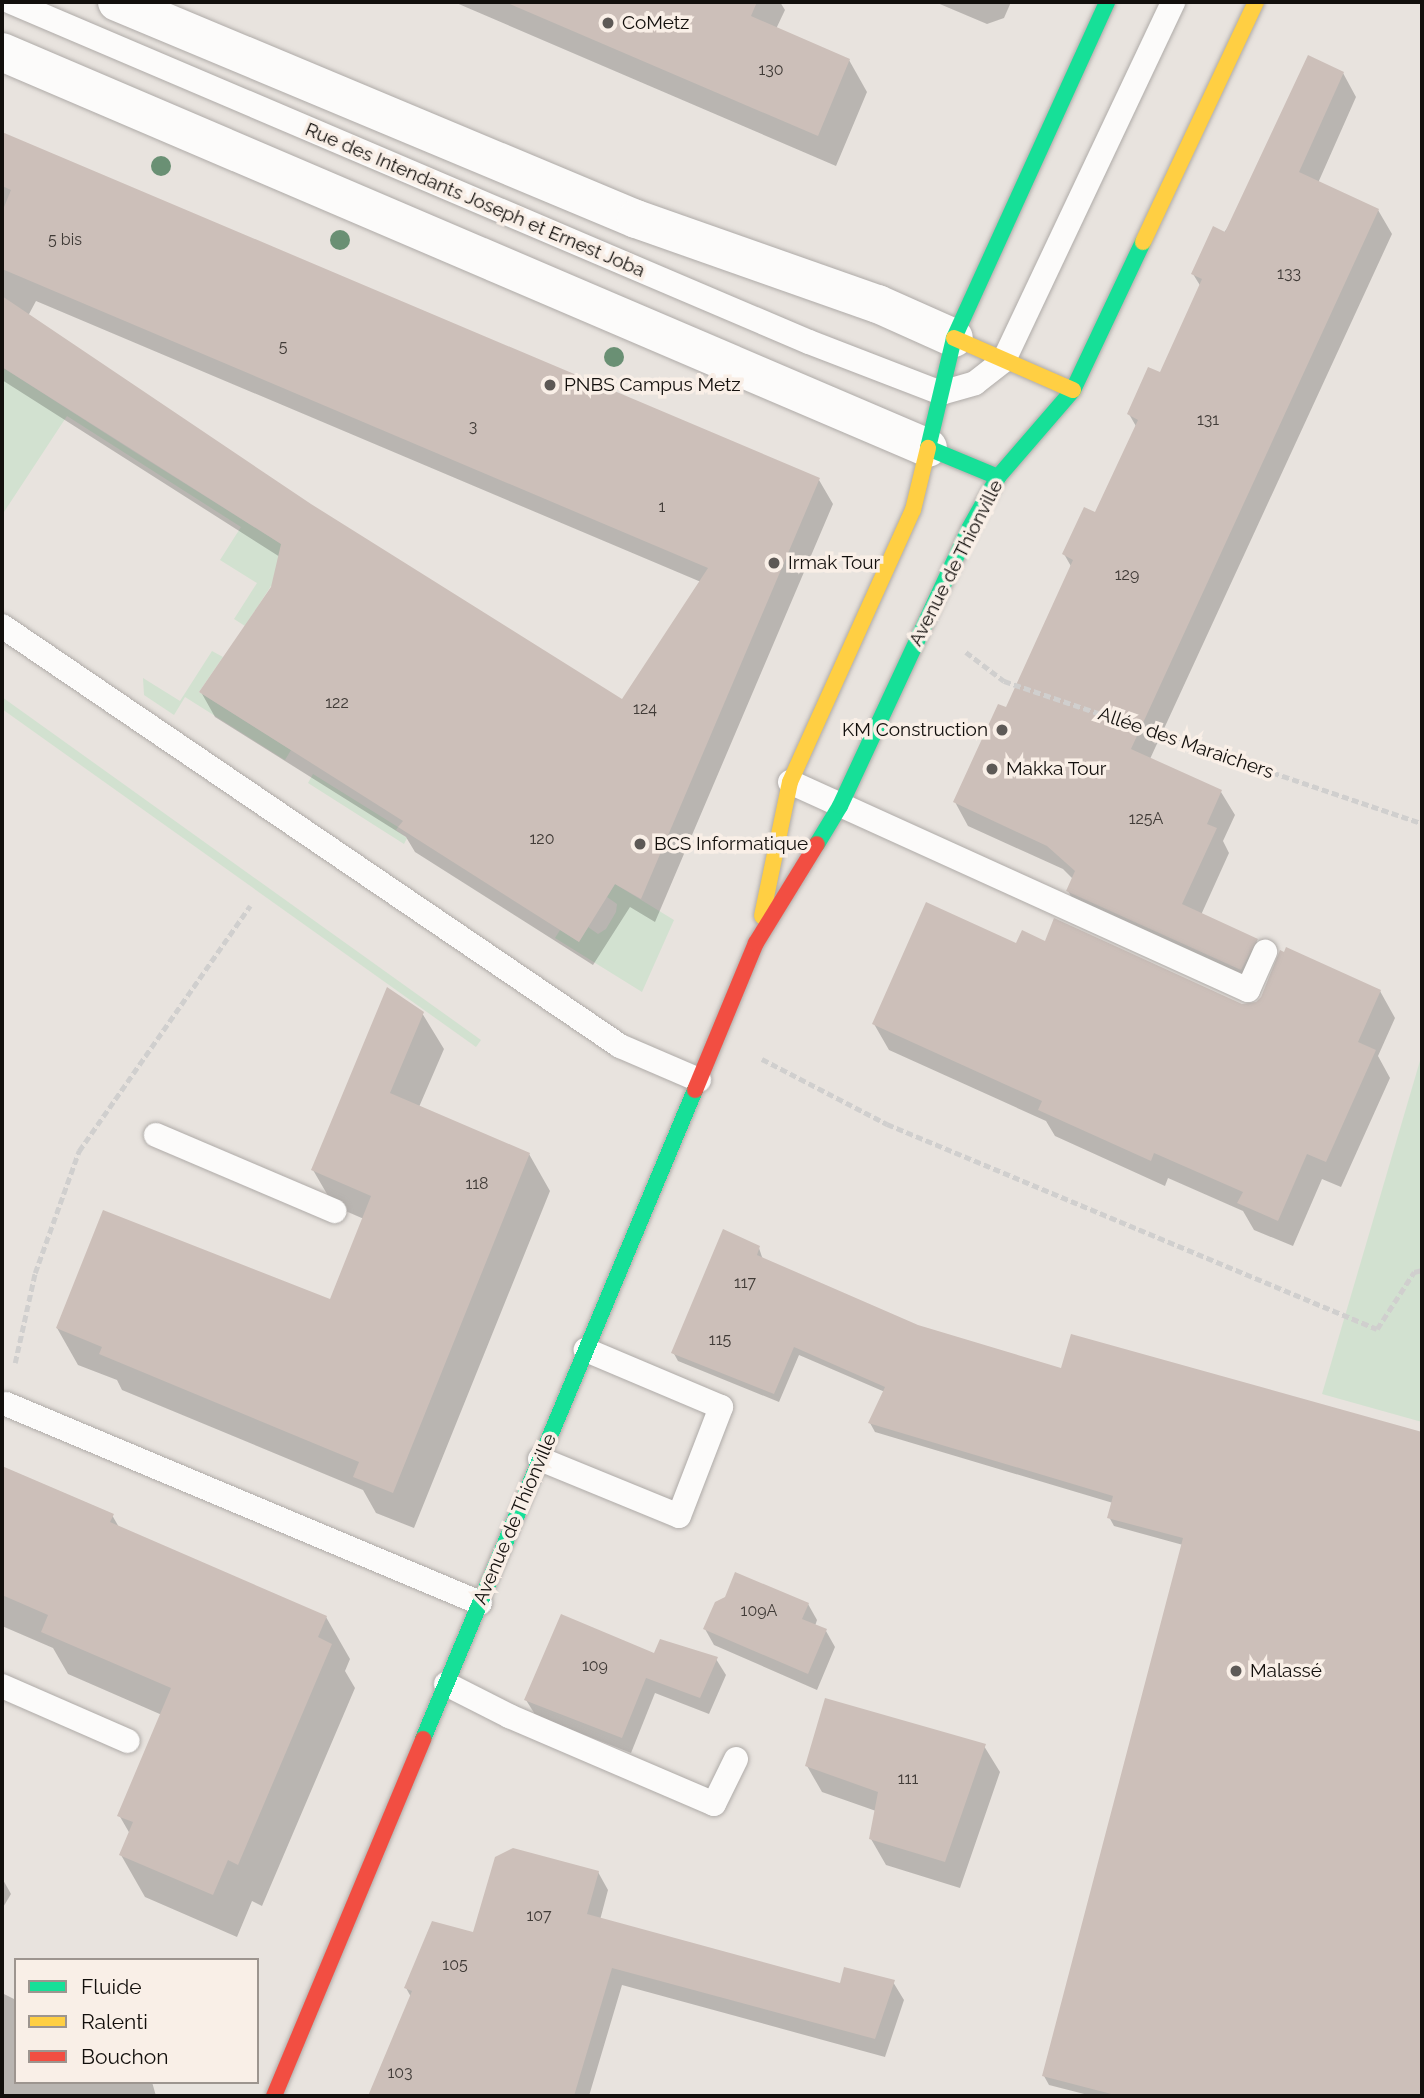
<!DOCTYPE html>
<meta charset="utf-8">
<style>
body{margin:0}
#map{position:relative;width:1424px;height:2098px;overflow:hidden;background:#e8e3de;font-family:Raleway,sans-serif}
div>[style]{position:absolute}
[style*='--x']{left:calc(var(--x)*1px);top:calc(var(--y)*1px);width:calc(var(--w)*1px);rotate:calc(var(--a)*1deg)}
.green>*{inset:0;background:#d2e1d0}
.shadow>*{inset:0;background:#0003}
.building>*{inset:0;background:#ccbfb9}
.path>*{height:4.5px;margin-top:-2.25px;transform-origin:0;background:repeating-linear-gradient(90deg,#d0cfce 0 7px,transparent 0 10.5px)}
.roads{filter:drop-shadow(0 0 2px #afaba8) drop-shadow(0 0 2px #afaba8)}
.lane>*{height:24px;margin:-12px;padding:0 12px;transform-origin:12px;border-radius:12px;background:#fcfbfa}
.street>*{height:38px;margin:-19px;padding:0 19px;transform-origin:19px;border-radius:19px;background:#fcfbfa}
.fast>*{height:16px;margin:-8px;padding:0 8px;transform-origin:8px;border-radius:8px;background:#16e098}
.slow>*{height:16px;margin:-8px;padding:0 8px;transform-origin:8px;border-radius:8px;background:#ffcf43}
.jam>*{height:16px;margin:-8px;padding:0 8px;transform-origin:8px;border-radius:8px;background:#f24e42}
.trees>*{width:20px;height:20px;margin:-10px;border-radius:50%;background:#6a9074}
.dots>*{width:19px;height:19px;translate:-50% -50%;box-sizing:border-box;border:4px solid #f9efe7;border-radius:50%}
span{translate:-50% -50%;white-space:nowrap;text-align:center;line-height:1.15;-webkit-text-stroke:7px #f9efe7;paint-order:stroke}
.number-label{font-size:16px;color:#403b37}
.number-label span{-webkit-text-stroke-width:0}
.poi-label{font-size:19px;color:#120f0c}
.left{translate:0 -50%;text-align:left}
.right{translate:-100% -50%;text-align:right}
.street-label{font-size:19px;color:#120f0c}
.frame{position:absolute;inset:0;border:4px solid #120f0c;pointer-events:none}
.legend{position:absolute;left:14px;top:1958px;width:245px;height:126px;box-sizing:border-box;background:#f9efe7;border:2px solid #9d958f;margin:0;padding:9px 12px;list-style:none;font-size:21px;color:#120f0c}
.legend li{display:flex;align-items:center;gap:14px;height:35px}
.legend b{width:35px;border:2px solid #9d958f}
</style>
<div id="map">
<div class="green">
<i style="clip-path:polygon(2px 367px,133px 451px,632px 764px,271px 586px,245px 626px,234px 619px,257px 583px,220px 560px,241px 527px,67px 416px,2px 515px)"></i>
<i style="clip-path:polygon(212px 651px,223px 657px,199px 692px,291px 750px,285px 760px,185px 697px,174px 715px,144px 695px,143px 678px,180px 701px)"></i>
<i style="clip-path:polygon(2px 697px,481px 1040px,476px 1047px,2px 709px)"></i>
<i style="clip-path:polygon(313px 774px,398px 827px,396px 830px,407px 838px,404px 844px,308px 783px)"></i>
<i style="clip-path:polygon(615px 884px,674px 920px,642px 992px,555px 938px,560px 930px,579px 942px,588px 927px,598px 934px,606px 929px,616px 912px,617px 904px,607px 897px)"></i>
<i style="clip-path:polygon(1422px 1054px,1422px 1422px,1322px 1394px)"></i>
</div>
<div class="shadow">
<i style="clip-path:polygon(454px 2px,780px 2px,785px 10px,776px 29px,849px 60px,867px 92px,836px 166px)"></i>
<i style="clip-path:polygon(935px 2px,1011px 2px,1004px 18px,987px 24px)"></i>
<i style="clip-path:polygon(1343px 73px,1356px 97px,1318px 183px,1378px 210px,1392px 234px,1150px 759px,1221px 792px,1235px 815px,1223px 841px,1229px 853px,1201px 915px,1256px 941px,1270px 964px,1254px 993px,1082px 915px,1068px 891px,1073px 879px,1063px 869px,968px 826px,955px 802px,1006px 710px,1072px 568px,1064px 554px,1096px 515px,1137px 428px,1129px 414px,1161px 375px,1201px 287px,1193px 274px)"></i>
<i style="clip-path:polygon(evenodd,2px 134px,819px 480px,833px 504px,655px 922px,630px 907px,593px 965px,415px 852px,406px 837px,215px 717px,201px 692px,272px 588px,280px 557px,2px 380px,2px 134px,36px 301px,701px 582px,623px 701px,310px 505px,28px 316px,36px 301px)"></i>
<i style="clip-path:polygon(1046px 943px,1242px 1006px,1380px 991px,1395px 1018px,1378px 1056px,1390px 1078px,1341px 1187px,1322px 1179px,1293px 1246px,1254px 1230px,1243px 1211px,1168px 1178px,1165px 1186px,1055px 1136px,1046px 1121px,889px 1050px,874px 1024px,1017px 945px)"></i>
<i style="clip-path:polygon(422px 1013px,444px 1049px,419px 1107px,529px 1154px,550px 1191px,414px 1528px,376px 1513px,363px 1490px,122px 1390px,117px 1380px,78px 1365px,57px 1328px,331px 1302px,364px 1219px,334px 1206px,313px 1170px)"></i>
<i style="clip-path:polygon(759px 1248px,763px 1260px,917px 1326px,1062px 1370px,1072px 1336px,1422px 1434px,1422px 2096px,1092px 2096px,1049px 2085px,1044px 2076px,1183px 1545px,1114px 1526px,1109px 1517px,1113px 1503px,875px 1432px,870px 1423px,885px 1392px,799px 1355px,779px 1402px,678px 1361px,673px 1352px)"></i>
<i style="clip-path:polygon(8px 1471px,112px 1515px,120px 1529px,326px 1617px,350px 1659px,345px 1671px,355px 1688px,262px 1906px,252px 1901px,237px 1937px,145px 1897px,121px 1855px,130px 1834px,119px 1815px,162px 1715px,68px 1674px,53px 1648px,2px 1626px,2px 1485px)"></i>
<i style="clip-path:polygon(808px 1604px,817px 1620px,815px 1626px,826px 1631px,835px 1647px,817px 1690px,714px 1645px,705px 1629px)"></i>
<i style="clip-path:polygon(716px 1659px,726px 1675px,709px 1714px,655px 1693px,631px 1753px,536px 1716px,526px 1700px)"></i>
<i style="clip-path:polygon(984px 1746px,1000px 1772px,960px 1888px,886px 1865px,871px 1839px,876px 1811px,822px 1792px,807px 1766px)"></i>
<i style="clip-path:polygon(598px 1872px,608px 1890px,600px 1920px,841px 1985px,893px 1982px,904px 2000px,885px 2057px,622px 1985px,589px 2096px,369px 2096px,411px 1997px,406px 1988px,475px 1935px)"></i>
<i style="clip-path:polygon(2px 1878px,11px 1894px,2px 1909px)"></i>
<i style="clip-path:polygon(2px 1993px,16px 2000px,16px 2082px,152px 2082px,156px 2096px,2px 2096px)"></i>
</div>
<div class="building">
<i style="clip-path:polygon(505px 2px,757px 2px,751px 16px,850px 59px,818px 136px)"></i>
<i style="clip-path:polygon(1308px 55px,1344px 72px,1299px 172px,1379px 209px,1131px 749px,1222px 790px,1207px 824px,1217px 828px,1182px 904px,1258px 939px,1241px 970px,1066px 891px,1075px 871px,1047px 846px,953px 802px,998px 704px,1006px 707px,1073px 560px,1062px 554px,1084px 507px,1095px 512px,1138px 420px,1127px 414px,1148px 367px,1160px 372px,1202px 279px,1191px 274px,1213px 226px,1225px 232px)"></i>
<i style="clip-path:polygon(2px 132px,820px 478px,641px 899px,615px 884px,579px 942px,398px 827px,403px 821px,199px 692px,271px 587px,281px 544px,2px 367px,2px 296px,311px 504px,622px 699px,708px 568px,2px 269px,2px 212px,11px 190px,2px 186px)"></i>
<i style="clip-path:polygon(926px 902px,1016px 943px,1022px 930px,1045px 941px,1054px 918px,1242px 1004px,1256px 1002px,1261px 997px,1280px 950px,1284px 952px,1286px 947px,1381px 990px,1358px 1042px,1376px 1050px,1326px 1162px,1307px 1154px,1278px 1221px,1237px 1203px,1243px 1192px,1154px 1153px,1151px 1161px,1038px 1110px,1042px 1101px,872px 1024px)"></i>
<i style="clip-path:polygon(387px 987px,424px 1012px,390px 1093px,530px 1153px,393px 1493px,353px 1477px,359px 1462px,99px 1354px,102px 1347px,56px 1328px,103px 1210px,330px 1299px,371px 1196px,311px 1170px)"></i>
<i style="clip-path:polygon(723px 1229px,760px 1246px,757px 1255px,918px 1325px,1061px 1368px,1071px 1334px,1422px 1432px,1422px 2096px,1119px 2096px,1042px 2076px,1183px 1538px,1107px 1518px,1113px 1496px,868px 1423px,885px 1387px,794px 1347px,774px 1394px,671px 1353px)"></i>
<i style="clip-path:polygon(2px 1466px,114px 1514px,110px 1522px,327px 1616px,318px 1637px,332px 1644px,238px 1865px,228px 1860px,213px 1895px,119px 1855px,133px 1822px,117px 1816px,171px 1688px,41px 1632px,48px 1615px,2px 1595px)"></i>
<i style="clip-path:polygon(735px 1572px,809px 1603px,802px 1619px,827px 1629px,808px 1674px,703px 1629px,715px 1602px,725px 1597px)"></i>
<i style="clip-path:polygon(561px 1614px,654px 1653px,660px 1639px,718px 1657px,700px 1698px,646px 1678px,622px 1738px,524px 1700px)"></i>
<i style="clip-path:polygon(825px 1698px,986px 1744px,945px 1862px,869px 1839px,878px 1792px,805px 1766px)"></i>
<i style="clip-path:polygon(513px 1848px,599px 1871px,587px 1914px,840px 1983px,844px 1967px,895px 1980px,875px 2039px,612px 1968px,574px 2096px,368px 2096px,412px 1991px,404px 1988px,432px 1921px,473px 1932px,495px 1857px)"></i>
</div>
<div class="path">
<i style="--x:966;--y:652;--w:48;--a:37.3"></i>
<i style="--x:1004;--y:681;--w:441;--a:18.8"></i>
<i style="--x:762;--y:1059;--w:141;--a:27.5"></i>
<i style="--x:887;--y:1124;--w:531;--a:22.7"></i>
<i style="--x:1377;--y:1329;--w:68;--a:-57"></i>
<i style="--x:1414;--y:1272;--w:8;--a:-14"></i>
<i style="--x:15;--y:1363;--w:92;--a:-77.5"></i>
<i style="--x:35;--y:1273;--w:130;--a:-70.2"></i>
<i style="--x:79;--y:1151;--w:299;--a:-55.1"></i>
</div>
<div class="roads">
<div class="lane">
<i style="--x:11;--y:2;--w:867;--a:23.08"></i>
<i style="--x:809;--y:342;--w:142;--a:21.1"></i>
<i style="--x:941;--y:393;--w:35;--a:-16"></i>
<i style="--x:975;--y:383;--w:37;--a:-38"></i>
<i style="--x:1004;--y:360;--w:396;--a:-64.7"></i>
<i style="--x:2;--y:626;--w:747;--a:34.2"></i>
<i style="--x:620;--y:1046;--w:86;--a:23.3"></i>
<i style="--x:790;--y:782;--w:503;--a:24.43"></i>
<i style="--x:1248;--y:990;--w:42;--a:-65.9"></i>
<i style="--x:156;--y:1135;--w:194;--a:23.1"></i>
<i style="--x:6;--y:1404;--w:514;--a:22.77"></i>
<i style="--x:540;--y:1459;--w:150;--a:22.3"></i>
<i style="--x:679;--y:1516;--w:117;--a:-68.9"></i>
<i style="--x:721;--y:1407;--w:147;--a:-157.1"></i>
<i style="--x:446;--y:1684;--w:71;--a:26.9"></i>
<i style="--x:509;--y:1716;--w:223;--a:23.2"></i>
<i style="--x:714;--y:1804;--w:50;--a:-63.9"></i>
<i style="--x:2;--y:1686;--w:137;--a:23.6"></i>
</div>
<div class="street">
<i style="--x:117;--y:2;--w:563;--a:22.69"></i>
<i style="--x:636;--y:219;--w:256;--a:19.4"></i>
<i style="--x:878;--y:304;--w:83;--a:24.1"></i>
<i style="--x:2;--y:52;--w:1007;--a:23.15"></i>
</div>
<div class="fast">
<i style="--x:928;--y:448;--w:76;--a:22.5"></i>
<i style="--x:928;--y:448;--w:113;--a:-76.7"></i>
<i style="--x:954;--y:338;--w:369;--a:-65.5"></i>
<i style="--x:817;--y:844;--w:44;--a:-58.8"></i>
<i style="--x:840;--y:806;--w:306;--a:-65"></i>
<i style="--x:969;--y:529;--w:60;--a:-60.9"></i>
<i style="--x:998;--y:477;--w:115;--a:-49.2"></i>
<i style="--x:1073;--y:390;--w:164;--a:-64.7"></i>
<i style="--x:423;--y:1739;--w:704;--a:-67.26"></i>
</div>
<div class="slow">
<i style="--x:1143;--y:242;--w:265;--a:-64.8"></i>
<i style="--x:954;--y:338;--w:130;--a:23.6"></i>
<i style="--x:762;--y:916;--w:137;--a:-78.2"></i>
<i style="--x:790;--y:782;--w:299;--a:-65.7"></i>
<i style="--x:913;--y:510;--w:64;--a:-76.4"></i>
</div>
<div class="jam">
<i style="--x:695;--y:1090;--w:159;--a:-67.5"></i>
<i style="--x:756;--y:943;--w:116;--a:-58.4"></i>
<i style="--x:274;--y:2096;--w:387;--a:-67.3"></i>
</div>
</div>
<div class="trees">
<i style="left:161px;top:166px"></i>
<i style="left:340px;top:240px"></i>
<i style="left:614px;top:357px"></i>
</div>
<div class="dots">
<i style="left:608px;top:23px;background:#5d5956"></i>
<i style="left:550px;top:385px;background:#5d5956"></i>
<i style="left:774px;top:563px;background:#5d5956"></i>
<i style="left:1002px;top:730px;background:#5d5956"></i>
<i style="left:992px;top:769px;background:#5d5956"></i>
<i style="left:640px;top:844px;background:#5d5956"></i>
<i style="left:1236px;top:1671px;background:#5d5956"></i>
</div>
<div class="number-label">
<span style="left:771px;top:70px">130</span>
<span style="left:65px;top:240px">5 bis</span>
<span style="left:1289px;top:274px">133</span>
<span style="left:283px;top:347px">5</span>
<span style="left:1208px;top:420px">131</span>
<span style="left:473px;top:427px">3</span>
<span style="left:662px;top:507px">1</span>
<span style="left:1127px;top:575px">129</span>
<span style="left:337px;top:703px">122</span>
<span style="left:645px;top:709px">124</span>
<span style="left:1146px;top:819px">125A</span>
<span style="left:542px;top:839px">120</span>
<span style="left:477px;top:1184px">118</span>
<span style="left:745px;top:1283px">117</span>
<span style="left:720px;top:1340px">115</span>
<span style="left:759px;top:1611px">109A</span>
<span style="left:595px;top:1666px">109</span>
<span style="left:908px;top:1779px">111</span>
<span style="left:539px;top:1916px">107</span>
<span style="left:455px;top:1965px">105</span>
<span style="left:400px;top:2073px">103</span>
</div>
<div class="poi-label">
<span class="left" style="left:622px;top:23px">CoMetz</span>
<span class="left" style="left:564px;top:385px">PNBS Campus Metz</span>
<span class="left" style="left:788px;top:563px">Irmak Tour</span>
<span class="right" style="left:988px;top:730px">KM Construction</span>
<span class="left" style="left:1006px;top:769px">Makka Tour</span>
<span class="left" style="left:654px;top:844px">BCS Informatique</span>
<span class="left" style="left:1250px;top:1671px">Malassé</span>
</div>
<div class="street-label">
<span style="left:475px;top:200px;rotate:23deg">Rue des Intendants Joseph et Ernest Joba</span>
<span style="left:956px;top:563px;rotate:-63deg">Avenue de Thionville</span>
<span style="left:1186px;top:743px;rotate:19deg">Allée des Maraichers</span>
<span style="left:515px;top:1519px;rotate:-67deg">Avenue de Thionville</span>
</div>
<div class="frame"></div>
<ul class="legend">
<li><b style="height:9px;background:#16e098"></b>Fluide</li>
<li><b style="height:9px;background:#ffcf43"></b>Ralenti</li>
<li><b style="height:9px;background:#f24e42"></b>Bouchon</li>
</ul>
</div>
